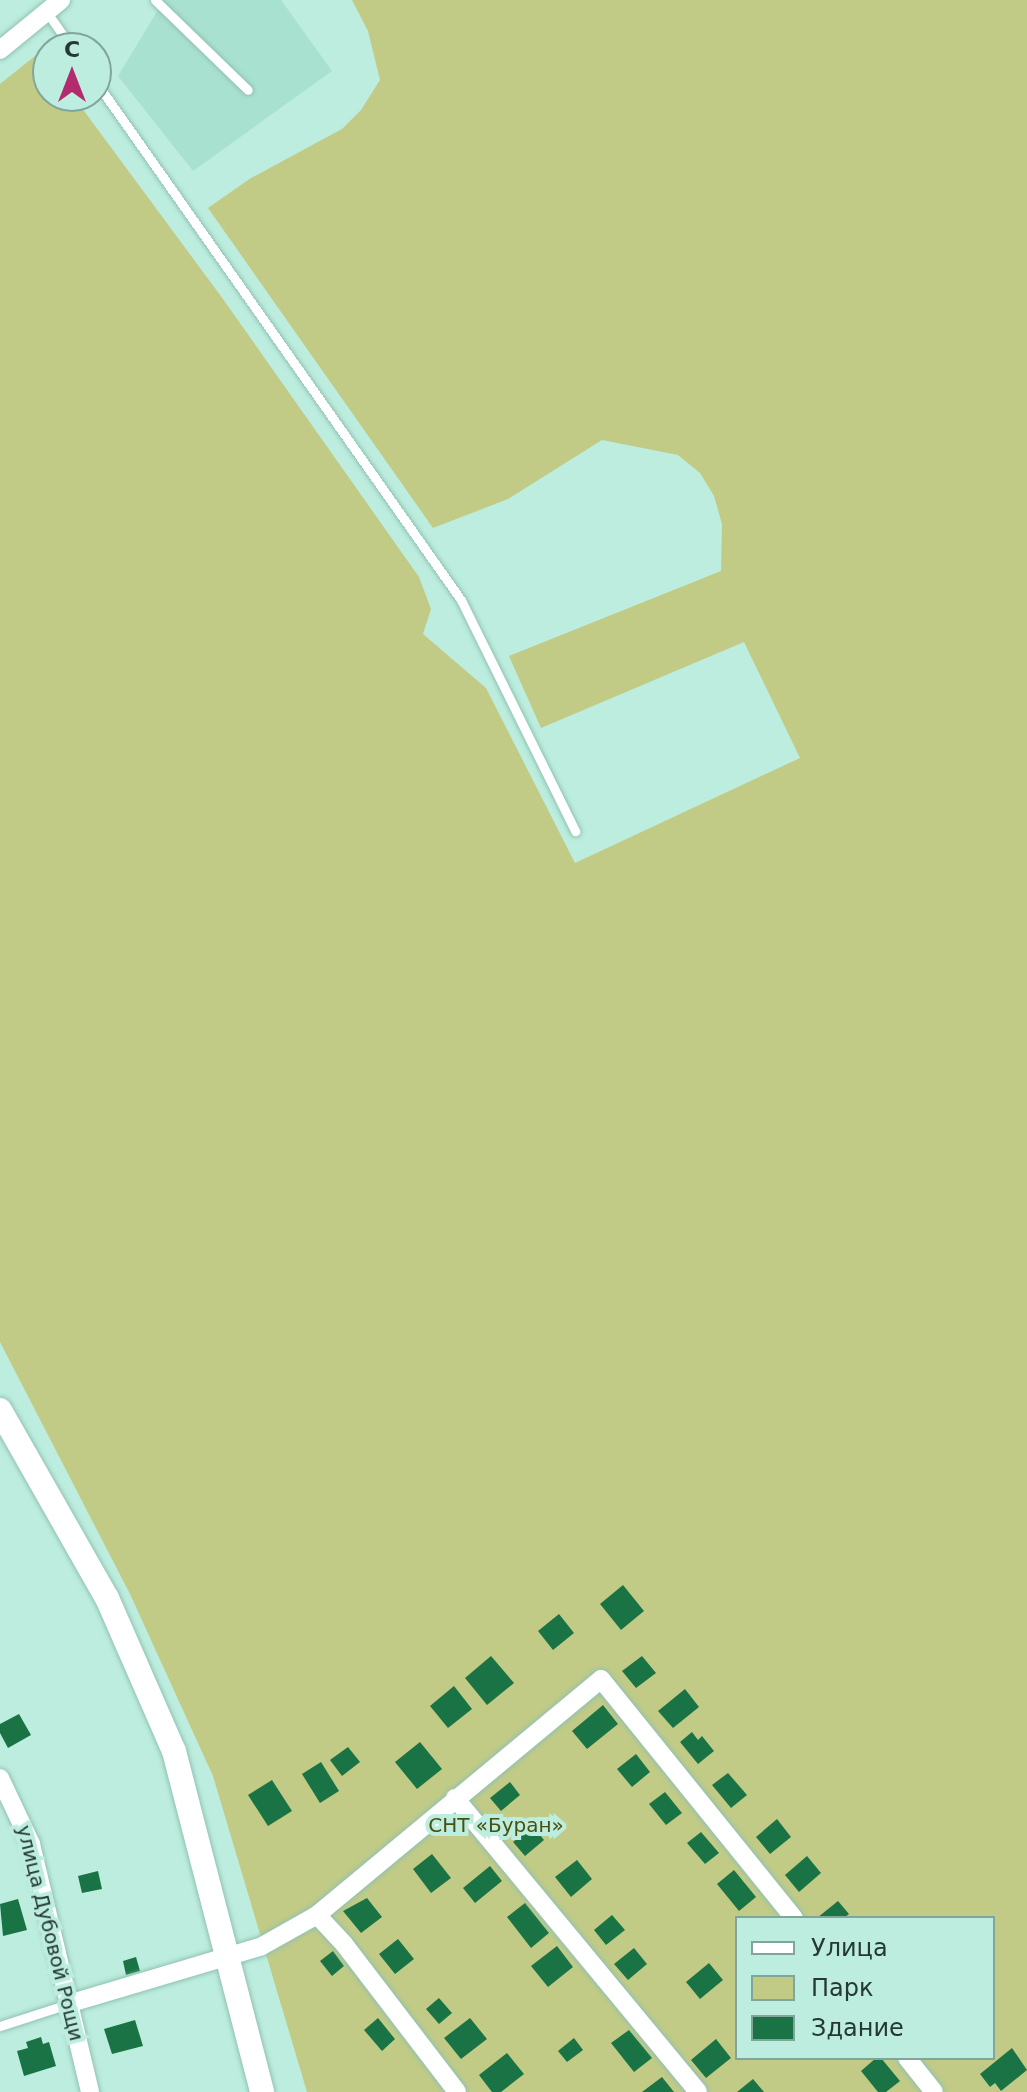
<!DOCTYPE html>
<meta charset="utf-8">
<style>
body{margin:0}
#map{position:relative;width:1027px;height:2092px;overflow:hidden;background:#bcedde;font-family:"DejaVu Sans",sans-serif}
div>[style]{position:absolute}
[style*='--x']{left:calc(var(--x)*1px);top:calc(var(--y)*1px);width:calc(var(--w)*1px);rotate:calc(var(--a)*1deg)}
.built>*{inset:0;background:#a9e1d0}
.green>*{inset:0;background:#c1cb86}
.building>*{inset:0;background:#1a7344}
.roads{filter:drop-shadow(0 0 2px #91c1b3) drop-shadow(0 0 2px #91c1b3)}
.service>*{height:9px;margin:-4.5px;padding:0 4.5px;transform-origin:4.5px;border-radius:4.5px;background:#fff}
.minor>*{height:18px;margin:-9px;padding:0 9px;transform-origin:9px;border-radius:9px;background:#fff}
.tertiary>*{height:24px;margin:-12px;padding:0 12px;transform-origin:12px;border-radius:12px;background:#fff}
span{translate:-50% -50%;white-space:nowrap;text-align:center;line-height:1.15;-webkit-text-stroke:8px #bcedde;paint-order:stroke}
.park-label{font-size:20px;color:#4a5010}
.street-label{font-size:20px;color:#253833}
.legend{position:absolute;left:735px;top:1916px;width:260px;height:144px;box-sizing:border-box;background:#bcedde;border:2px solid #80a59a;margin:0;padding:10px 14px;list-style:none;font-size:24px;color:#253833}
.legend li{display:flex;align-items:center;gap:16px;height:40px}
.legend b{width:40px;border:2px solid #80a59a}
.north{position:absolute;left:32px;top:32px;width:80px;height:80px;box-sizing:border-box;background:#bcedde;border:2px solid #80a59a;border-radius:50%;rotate:0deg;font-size:22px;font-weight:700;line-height:32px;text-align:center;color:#253833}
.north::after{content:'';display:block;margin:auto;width:28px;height:36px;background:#b22b6e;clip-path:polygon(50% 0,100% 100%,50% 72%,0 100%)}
</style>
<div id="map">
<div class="built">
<i style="clip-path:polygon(164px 0,281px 0,332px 71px,193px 171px,118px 76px)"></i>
</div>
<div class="green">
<i style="clip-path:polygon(evenodd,352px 0,1027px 0,1027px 2092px,307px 2092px,213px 1776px,130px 1594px,0 1342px,0 84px,40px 52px,48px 62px,48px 96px,73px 96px,223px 299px,419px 577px,431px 609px,423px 634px,486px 688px,575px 863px,800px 758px,744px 642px,541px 728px,509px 656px,721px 571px,722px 524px,714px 496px,700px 473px,678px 455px,602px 440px,508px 499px,433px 528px,208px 208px,251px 178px,342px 129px,361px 110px,380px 80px,368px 31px,352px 0,737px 1918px,993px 1918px,993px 2058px,737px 2058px,737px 1918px)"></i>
</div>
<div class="building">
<i style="clip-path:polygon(623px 1585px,644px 1611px,621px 1630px,600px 1604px)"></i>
<i style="clip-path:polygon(559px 1614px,574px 1633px,553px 1650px,538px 1631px)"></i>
<i style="clip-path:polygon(491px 1656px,514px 1683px,487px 1705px,465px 1678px)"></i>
<i style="clip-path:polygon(642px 1656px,656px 1673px,636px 1688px,622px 1671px)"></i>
<i style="clip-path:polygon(454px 1686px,472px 1709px,448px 1728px,430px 1706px)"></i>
<i style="clip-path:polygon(685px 1689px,699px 1707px,673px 1728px,658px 1711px)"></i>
<i style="clip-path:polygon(603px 1705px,618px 1724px,587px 1749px,572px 1731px)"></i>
<i style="clip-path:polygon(19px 1714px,31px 1735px,8px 1748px,0 1733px,0 1724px)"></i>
<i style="clip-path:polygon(692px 1732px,698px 1740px,702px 1736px,714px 1751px,698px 1764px,680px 1742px)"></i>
<i style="clip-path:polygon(420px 1742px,442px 1769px,417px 1789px,395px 1762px)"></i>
<i style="clip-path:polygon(348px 1747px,360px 1762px,342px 1776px,330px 1760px)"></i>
<i style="clip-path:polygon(636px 1754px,650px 1772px,632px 1787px,617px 1769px)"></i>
<i style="clip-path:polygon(321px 1762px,339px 1791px,320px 1803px,302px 1774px)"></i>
<i style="clip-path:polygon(728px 1773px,747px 1795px,731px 1808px,712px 1785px)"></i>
<i style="clip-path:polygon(272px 1780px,292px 1811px,268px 1826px,248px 1795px)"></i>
<i style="clip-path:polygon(510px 1782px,520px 1795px,501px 1811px,490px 1798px)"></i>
<i style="clip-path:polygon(665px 1792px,682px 1813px,666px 1825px,649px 1804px)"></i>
<i style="clip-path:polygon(777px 1819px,791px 1837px,770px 1854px,756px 1837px)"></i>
<i style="clip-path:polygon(533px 1826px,544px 1840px,525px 1856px,513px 1842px)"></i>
<i style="clip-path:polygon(701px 1832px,719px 1853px,705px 1864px,687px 1843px)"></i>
<i style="clip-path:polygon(432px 1854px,451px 1878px,431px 1893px,413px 1869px)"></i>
<i style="clip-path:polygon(807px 1856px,821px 1873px,799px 1892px,785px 1875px)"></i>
<i style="clip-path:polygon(577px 1860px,592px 1879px,571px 1897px,555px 1877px)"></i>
<i style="clip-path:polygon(490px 1866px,502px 1881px,475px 1903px,463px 1888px)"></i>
<i style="clip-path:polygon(734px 1870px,756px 1897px,739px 1911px,717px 1884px)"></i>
<i style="clip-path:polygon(98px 1871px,102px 1889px,82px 1893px,78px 1876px)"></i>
<i style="clip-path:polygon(367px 1898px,382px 1917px,361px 1933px,343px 1911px)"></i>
<i style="clip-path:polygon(18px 1899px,27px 1930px,3px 1936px,0 1904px)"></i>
<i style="clip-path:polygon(838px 1901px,849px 1914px,844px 1918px,817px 1918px)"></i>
<i style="clip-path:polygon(525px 1903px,549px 1933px,531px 1948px,507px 1917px)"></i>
<i style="clip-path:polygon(612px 1915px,625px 1930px,606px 1945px,594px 1930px)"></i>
<i style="clip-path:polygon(398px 1939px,414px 1959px,395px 1974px,379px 1954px)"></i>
<i style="clip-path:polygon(557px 1946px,573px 1967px,548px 1987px,531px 1966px)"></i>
<i style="clip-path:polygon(634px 1948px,647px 1964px,628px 1980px,614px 1964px)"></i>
<i style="clip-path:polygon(333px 1951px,344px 1966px,332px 1976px,320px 1961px)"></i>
<i style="clip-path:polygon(136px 1957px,140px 1971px,126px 1975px,123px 1961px)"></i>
<i style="clip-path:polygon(709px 1963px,723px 1980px,700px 1999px,686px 1982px)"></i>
<i style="clip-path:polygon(439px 1998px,452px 2013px,439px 2024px,426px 2009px)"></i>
<i style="clip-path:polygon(378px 2018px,395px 2039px,382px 2051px,364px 2030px)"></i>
<i style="clip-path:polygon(470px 2018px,487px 2039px,461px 2059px,444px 2038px)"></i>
<i style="clip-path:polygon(135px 2020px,143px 2046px,112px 2054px,104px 2029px)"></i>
<i style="clip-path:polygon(629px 2030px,652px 2058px,634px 2072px,611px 2043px)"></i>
<i style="clip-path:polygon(41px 2037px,43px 2044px,49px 2042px,56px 2066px,24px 2076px,17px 2051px,28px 2048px,26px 2042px)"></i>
<i style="clip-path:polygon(574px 2038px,583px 2050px,567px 2062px,558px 2051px)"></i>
<i style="clip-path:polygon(716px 2039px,731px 2058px,706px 2078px,691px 2060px)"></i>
<i style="clip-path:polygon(1012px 2048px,1027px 2070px,1001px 2091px,995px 2083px,990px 2087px,980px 2074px)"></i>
<i style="clip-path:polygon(507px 2053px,524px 2074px,501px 2092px,492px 2092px,479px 2075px)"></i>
<i style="clip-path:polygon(876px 2058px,881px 2058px,900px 2081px,886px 2092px,878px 2092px,861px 2071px)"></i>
<i style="clip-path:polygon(662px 2077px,674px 2092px,642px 2092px)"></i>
<i style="clip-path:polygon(753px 2079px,764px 2092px,737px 2092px)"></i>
</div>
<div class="roads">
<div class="service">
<i style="--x:155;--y:0;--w:129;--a:44.1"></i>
<i style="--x:46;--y:11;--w:45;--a:54.9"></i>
<i style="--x:96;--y:82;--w:634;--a:54.83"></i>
<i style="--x:461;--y:600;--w:258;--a:63.7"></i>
<i style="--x:0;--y:2026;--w:71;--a:-17.9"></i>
</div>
<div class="minor">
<i style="--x:0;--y:50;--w:79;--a:-39.3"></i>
<i style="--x:0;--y:1778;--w:73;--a:64.8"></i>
<i style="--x:31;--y:1844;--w:255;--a:76.6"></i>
<i style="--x:455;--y:1798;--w:381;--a:50.4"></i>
<i style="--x:317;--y:1915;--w:40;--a:47"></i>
<i style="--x:344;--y:1944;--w:186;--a:52.6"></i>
<i style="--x:68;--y:2004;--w:202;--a:-16.6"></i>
<i style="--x:262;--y:1946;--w:63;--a:-29.4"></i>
<i style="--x:317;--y:1915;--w:369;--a:-39.7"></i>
<i style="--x:601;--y:1679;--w:307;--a:51.1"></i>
<i style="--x:907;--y:2058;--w:43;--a:51.5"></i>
</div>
<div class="tertiary">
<i style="--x:0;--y:1410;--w:216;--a:60.4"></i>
<i style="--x:107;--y:1598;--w:167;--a:66.4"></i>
<i style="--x:174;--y:1751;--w:352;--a:75.5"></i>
</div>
</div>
<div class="park-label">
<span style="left:496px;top:1825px">СНТ «Буран»</span>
</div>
<div class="street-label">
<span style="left:50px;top:1933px;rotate:76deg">улица Дубовой Рощи</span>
</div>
<ul class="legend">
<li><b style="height:10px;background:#fff"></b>Улица</li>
<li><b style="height:22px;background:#c1cb86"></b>Парк</li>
<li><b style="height:22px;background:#1a7344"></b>Здание</li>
</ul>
<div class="north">С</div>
</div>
